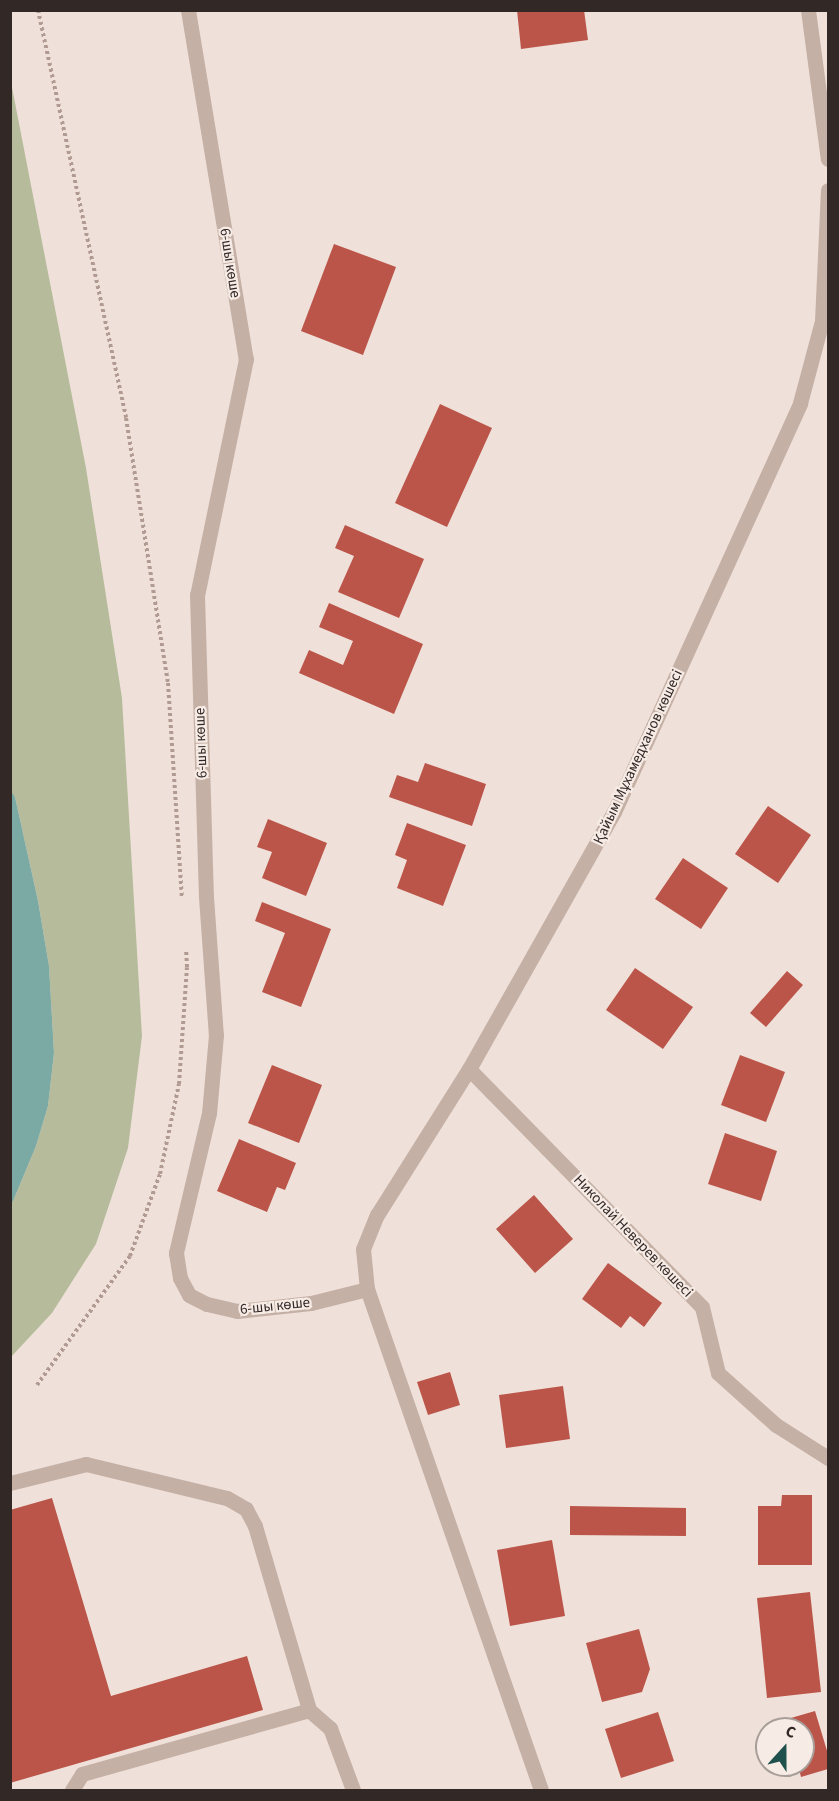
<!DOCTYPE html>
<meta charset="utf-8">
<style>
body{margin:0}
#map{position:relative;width:839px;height:1801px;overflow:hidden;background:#efe1d9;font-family:"Source Sans 3",sans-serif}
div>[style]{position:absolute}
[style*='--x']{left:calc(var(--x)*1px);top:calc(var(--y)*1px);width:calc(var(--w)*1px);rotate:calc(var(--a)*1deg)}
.green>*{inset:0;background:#b6bc9b}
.water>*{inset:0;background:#7ba9a4}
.building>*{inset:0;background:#bb554a}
.path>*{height:4px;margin-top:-2px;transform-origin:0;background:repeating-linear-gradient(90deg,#b19a91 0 3px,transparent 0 6px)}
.service>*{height:15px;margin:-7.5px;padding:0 7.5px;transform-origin:7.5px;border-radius:7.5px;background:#c5b0a6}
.minor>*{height:15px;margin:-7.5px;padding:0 7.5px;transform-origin:7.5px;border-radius:7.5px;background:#c5b0a6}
span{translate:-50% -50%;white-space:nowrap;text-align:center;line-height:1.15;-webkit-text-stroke:4.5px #f7ece5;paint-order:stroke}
.street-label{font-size:15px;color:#322826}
.frame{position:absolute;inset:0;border:12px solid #322826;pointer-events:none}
.north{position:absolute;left:755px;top:1717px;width:60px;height:60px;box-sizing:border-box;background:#f7ece5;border:2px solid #a89e99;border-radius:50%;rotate:21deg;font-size:16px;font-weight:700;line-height:24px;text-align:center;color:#322826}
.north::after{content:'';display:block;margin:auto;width:21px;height:27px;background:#20504c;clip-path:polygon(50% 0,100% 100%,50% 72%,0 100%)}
</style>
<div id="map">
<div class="green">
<i style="clip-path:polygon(10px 77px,86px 468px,122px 698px,142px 1036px,128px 1148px,96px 1244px,52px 1313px,11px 1357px,11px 1206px,36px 1146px,48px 1106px,54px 1053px,49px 966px,38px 901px,15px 797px,10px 791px)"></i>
</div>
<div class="water">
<i style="clip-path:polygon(11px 791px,15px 797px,38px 901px,49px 966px,54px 1053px,48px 1106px,36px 1146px,11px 1206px)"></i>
</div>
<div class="building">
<i style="clip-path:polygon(517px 10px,584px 10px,588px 40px,521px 49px)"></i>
<i style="clip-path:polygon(334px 244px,396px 267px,363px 355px,301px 331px)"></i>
<i style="clip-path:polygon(440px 404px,492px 428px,447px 527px,395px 503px)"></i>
<i style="clip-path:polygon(345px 525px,424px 559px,399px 618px,338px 592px,354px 556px,335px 548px)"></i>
<i style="clip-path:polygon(329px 603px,423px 644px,394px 714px,299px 673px,309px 650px,343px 665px,353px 641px,319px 627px)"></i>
<i style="clip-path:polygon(425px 763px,486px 784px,472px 826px,389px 797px,397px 775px,418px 782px)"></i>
<i style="clip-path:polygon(768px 806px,811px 835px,778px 883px,735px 854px)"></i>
<i style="clip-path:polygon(268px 819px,327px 843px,306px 896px,262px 878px,272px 852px,257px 847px)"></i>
<i style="clip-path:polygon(407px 823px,466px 845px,443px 906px,397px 888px,407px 860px,395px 855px)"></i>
<i style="clip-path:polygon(683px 858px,728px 888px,701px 929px,655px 899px)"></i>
<i style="clip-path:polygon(262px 902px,331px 929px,301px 1007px,262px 992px,285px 933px,255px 921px)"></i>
<i style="clip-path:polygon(635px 968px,693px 1007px,663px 1049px,606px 1010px)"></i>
<i style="clip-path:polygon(787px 971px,803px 985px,766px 1027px,750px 1013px)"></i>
<i style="clip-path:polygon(740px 1055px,785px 1072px,766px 1122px,721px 1105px)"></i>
<i style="clip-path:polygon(272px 1065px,322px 1085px,299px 1143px,248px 1123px)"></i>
<i style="clip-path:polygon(725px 1133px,777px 1151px,761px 1201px,708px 1184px)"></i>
<i style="clip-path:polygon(239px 1139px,296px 1163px,285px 1190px,277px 1187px,267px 1212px,217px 1191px)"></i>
<i style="clip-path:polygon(534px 1195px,573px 1239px,535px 1273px,496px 1229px)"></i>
<i style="clip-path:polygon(608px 1263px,662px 1303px,644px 1327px,630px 1316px,621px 1328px,582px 1299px)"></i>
<i style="clip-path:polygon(450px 1372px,460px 1405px,428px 1415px,417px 1382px)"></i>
<i style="clip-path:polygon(563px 1386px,570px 1439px,506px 1448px,499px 1395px)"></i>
<i style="clip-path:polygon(782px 1495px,812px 1495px,812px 1565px,758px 1565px,758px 1506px,781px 1506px)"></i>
<i style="clip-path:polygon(52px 1498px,111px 1696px,247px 1656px,263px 1710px,10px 1783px,10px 1510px)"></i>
<i style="clip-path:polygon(570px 1506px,686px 1508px,686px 1536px,570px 1535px)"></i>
<i style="clip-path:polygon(552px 1540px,565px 1616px,510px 1626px,497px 1550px)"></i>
<i style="clip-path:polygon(810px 1592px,821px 1692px,767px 1698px,757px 1598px)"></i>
<i style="clip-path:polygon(639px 1629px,650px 1669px,642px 1692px,602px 1702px,586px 1643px)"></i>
<i style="clip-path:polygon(815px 1711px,828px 1754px,828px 1769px,801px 1777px,798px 1765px,803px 1765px,803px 1729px,787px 1729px,784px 1720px)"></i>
<i style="clip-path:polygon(658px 1712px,674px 1761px,621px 1778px,605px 1729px)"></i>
</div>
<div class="path">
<i style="--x:38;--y:10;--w:417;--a:77.8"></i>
<i style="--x:126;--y:418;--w:268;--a:81"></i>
<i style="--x:168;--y:683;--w:214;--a:86.3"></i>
<i style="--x:37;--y:1385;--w:159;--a:-54.2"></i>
<i style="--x:130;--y:1256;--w:87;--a:-69.9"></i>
<i style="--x:160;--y:1174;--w:92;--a:-78.1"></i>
<i style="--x:179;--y:1084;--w:117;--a:-86.1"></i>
<i style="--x:187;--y:967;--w:18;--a:-93"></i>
</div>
<div class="service">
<i style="--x:10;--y:1483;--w:78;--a:-14"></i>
<i style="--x:86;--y:1464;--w:145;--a:13.6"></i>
<i style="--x:227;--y:1498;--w:22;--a:30"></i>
<i style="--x:246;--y:1509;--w:19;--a:62"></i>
<i style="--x:255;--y:1526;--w:192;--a:73.6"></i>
<i style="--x:309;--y:1710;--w:28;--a:41"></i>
<i style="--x:330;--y:1728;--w:66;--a:69.6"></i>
<i style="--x:72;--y:1790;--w:19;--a:-58"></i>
<i style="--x:82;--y:1774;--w:236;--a:-15.7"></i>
</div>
<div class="minor">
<i style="--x:188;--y:10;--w:354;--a:80.6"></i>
<i style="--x:246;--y:359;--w:241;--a:101.7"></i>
<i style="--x:197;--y:595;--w:302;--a:88.3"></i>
<i style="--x:206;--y:897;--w:138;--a:85.9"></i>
<i style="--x:216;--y:1035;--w:78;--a:95.1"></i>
<i style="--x:209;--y:1113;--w:144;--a:103.3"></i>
<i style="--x:176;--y:1253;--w:25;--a:81"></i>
<i style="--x:180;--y:1278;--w:19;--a:62"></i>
<i style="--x:189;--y:1295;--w:20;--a:27"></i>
<i style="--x:207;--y:1304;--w:31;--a:13"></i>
<i style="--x:237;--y:1311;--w:74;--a:-6.2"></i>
<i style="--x:311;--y:1303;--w:58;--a:-14"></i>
<i style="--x:808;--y:10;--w:150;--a:82.4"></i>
<i style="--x:469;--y:1069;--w:333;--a:45.6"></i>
<i style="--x:702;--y:1307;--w:68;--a:76.4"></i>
<i style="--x:718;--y:1373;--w:78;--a:41.9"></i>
<i style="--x:776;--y:1425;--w:62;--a:32.4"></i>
<i style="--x:541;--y:1790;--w:530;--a:-109.15"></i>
<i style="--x:367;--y:1289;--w:40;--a:-95.7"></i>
<i style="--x:363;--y:1249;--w:37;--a:-68"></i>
<i style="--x:377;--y:1215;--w:173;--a:-57.8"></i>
<i style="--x:469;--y:1069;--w:295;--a:-60.6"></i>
<i style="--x:614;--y:812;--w:449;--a:-65.5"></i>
<i style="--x:800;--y:403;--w:85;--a:-75"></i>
<i style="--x:822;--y:321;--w:131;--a:-87.4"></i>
</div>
<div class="street-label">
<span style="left:230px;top:263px;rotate:81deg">6-шы көше</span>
<span style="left:201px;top:743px;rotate:-92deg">6-шы көше</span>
<span style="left:638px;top:757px;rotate:-65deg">Қайым Мұхамедханов көшесi</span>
<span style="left:633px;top:1236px;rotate:46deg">Николай Неверев көшесі</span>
<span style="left:275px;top:1306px;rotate:-6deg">6-шы көше</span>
</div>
<div class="frame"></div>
<div class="north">С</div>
</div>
